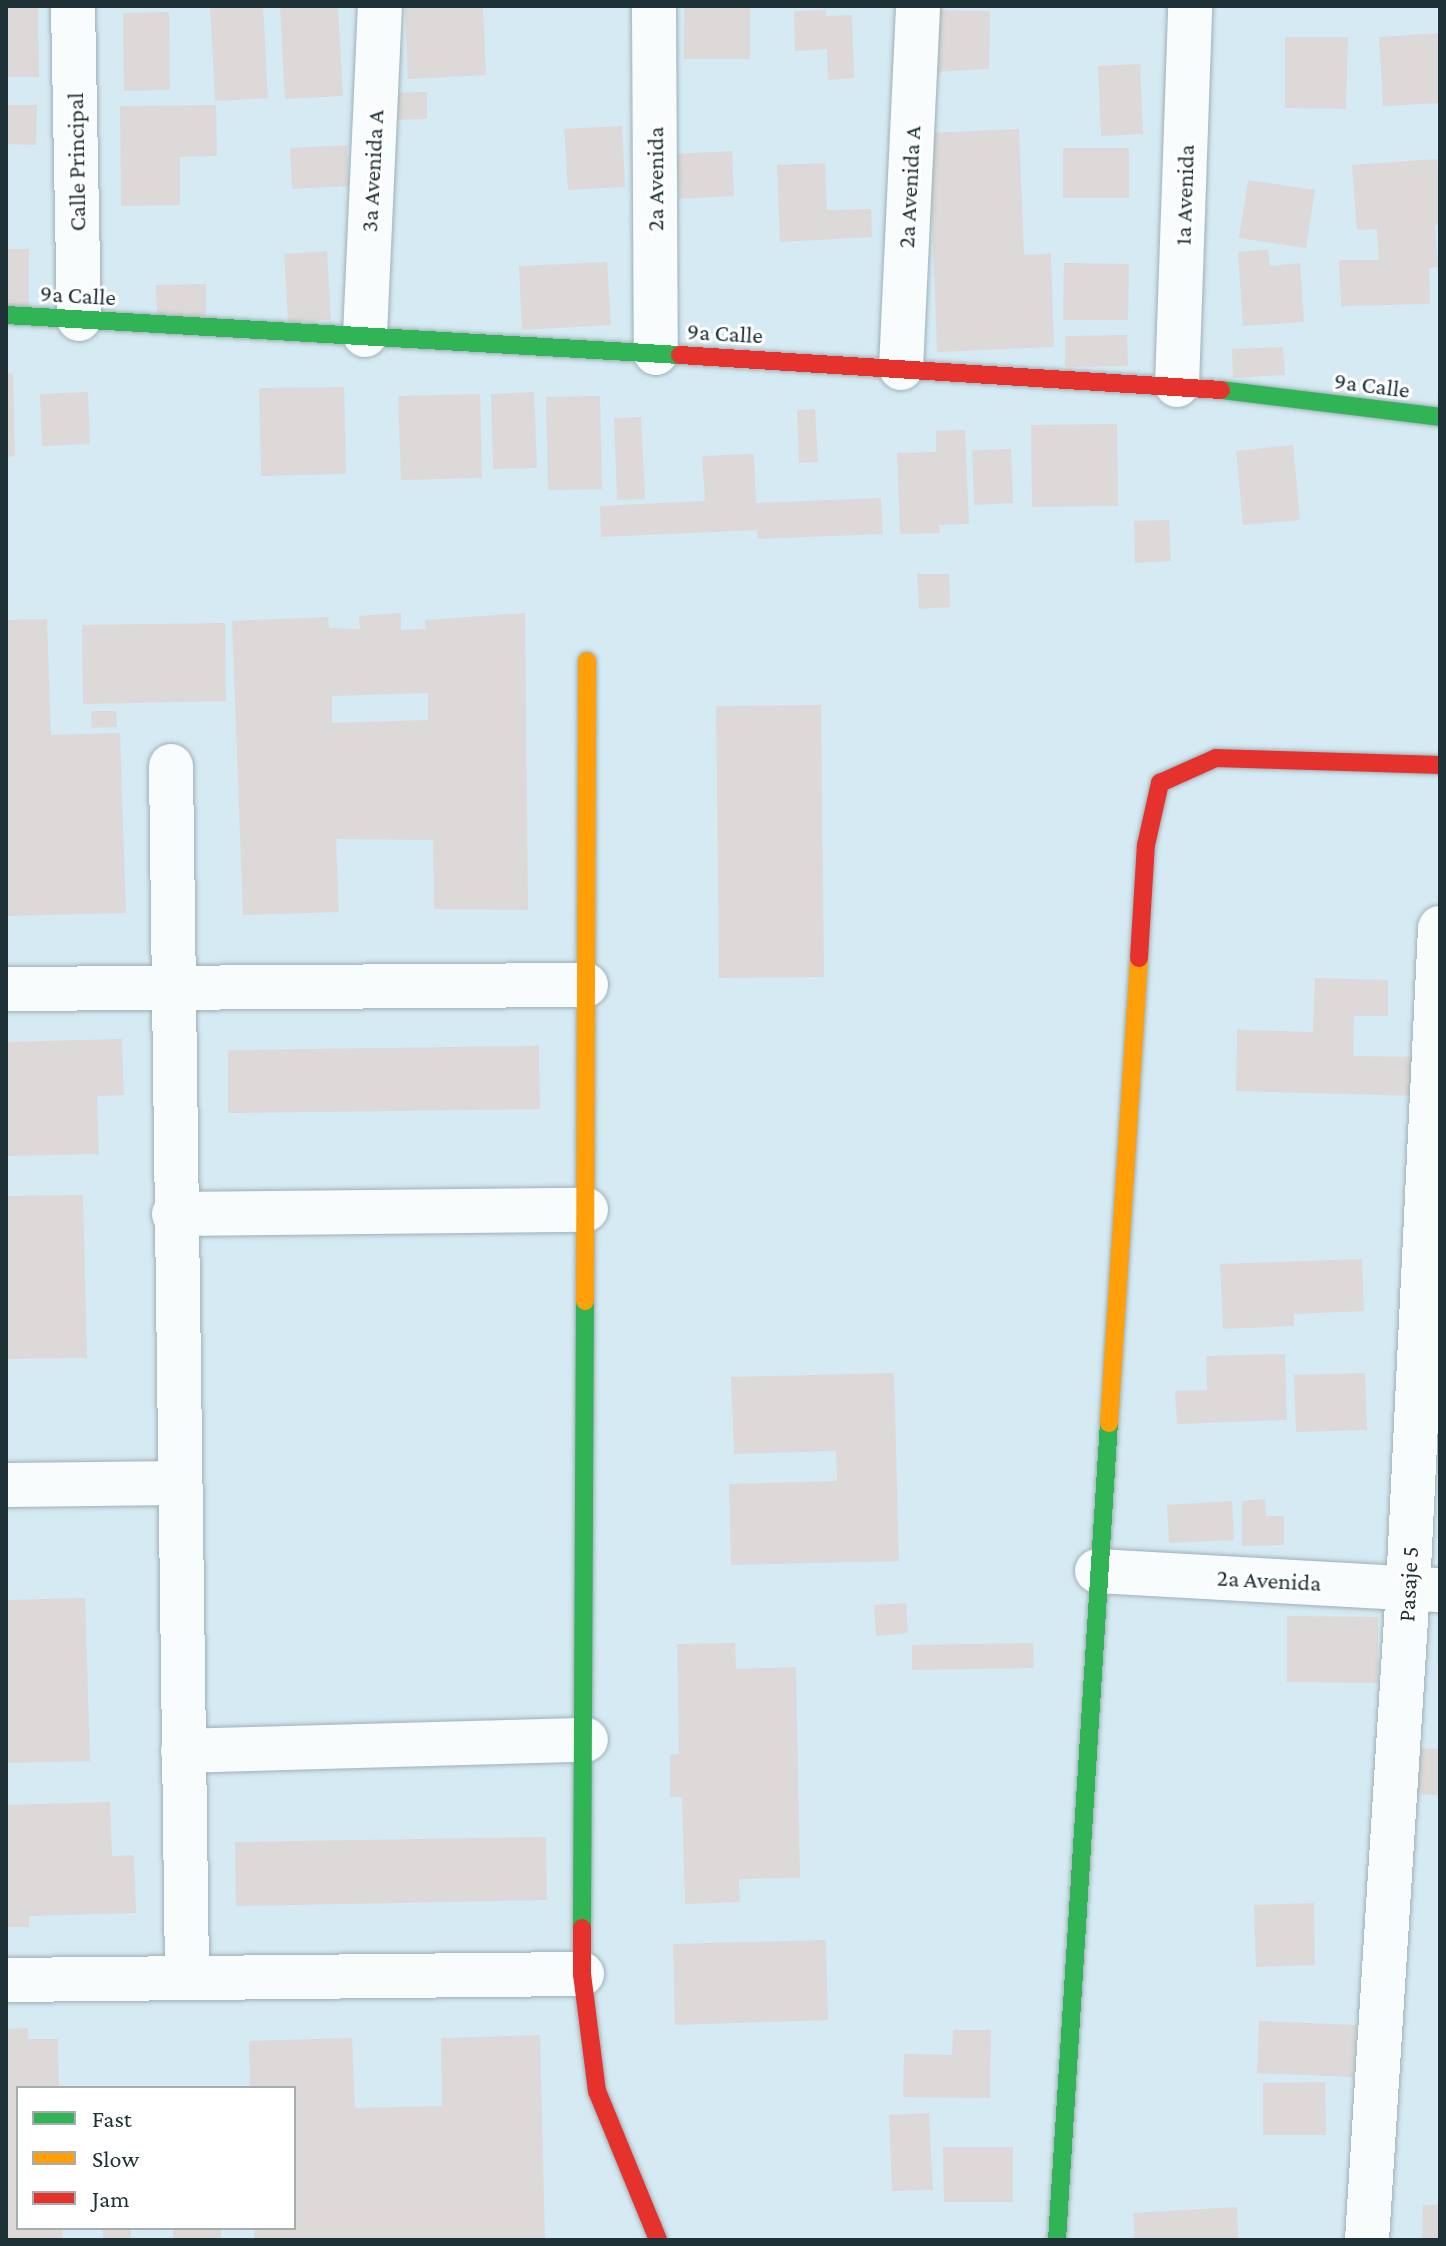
<!DOCTYPE html>
<style>
body{margin:0}
#map{position:relative;width:1446px;height:2246px;overflow:hidden;background:#d5eaf2;font-family:"Crimson Pro",serif}
div>[style]{position:absolute}
[style*='--x']{left:calc(var(--x)*1px);top:calc(var(--y)*1px);width:calc(var(--w)*1px);rotate:calc(var(--a)*1deg)}
.building>*{inset:0;background:#dcd9d8}
.roads{filter:drop-shadow(0 0 2px #9eb0b7) drop-shadow(0 0 2px #9eb0b7)}
.street>*{height:44px;margin:-22px;padding:0 22px;transform-origin:22px;border-radius:22px;background:#f9fcfd}
.fast>*{height:18px;margin:-9px;padding:0 9px;transform-origin:9px;border-radius:9px;background:#30b455}
.slow>*{height:18px;margin:-9px;padding:0 9px;transform-origin:9px;border-radius:9px;background:#ff9f0a}
.jam>*{height:18px;margin:-9px;padding:0 9px;transform-origin:9px;border-radius:9px;background:#e5322d}
span{translate:-50% -50%;white-space:nowrap;text-align:center;line-height:1.15;-webkit-text-stroke:6px #fff;paint-order:stroke}
.street-label{font-size:24px;color:#1e3137}
.frame{position:absolute;inset:0;border:8px solid #1e3137;pointer-events:none}
.legend{position:absolute;left:16px;top:2086px;width:280px;height:144px;box-sizing:border-box;background:#fff;border:2px solid #a5adaf;margin:0;padding:10px 14px;list-style:none;font-size:24px;color:#1e3137}
.legend li{display:flex;align-items:center;gap:16px;height:40px}
.legend b{width:40px;border:2px solid #a5adaf}
</style>
<div id="map">
<div class="building">
<i style="clip-path:polygon(6px 6px,38px 6px,39px 77px,6px 77px)"></i>
<i style="clip-path:polygon(210px 6px,263px 6px,268px 98px,215px 101px)"></i>
<i style="clip-path:polygon(280px 6px,338px 6px,343px 96px,285px 99px)"></i>
<i style="clip-path:polygon(405px 6px,483px 6px,486px 75px,408px 79px)"></i>
<i style="clip-path:polygon(684px 6px,750px 6px,750px 59px,684px 59px)"></i>
<i style="clip-path:polygon(826px 10px,826px 16px,852px 15px,854px 78px,828px 80px,827px 49px,795px 51px,794px 11px)"></i>
<i style="clip-path:polygon(938px 10px,990px 11px,989px 69px,933px 72px)"></i>
<i style="clip-path:polygon(169px 12px,170px 90px,124px 91px,123px 13px)"></i>
<i style="clip-path:polygon(1440px 33px,1440px 103px,1383px 106px,1379px 37px)"></i>
<i style="clip-path:polygon(1285px 37px,1348px 37px,1346px 109px,1285px 108px)"></i>
<i style="clip-path:polygon(1140px 64px,1143px 134px,1101px 136px,1098px 66px)"></i>
<i style="clip-path:polygon(427px 92px,427px 119px,393px 120px,392px 93px)"></i>
<i style="clip-path:polygon(6px 105px,37px 105px,36px 145px,6px 144px)"></i>
<i style="clip-path:polygon(216px 105px,217px 156px,180px 157px,180px 205px,121px 206px,120px 106px)"></i>
<i style="clip-path:polygon(622px 126px,625px 187px,568px 190px,564px 129px)"></i>
<i style="clip-path:polygon(1019px 129px,1024px 255px,1051px 254px,1054px 347px,937px 352px,929px 133px)"></i>
<i style="clip-path:polygon(347px 145px,349px 186px,292px 189px,290px 148px)"></i>
<i style="clip-path:polygon(1063px 148px,1129px 148px,1129px 198px,1063px 198px)"></i>
<i style="clip-path:polygon(732px 151px,734px 196px,679px 199px,676px 154px)"></i>
<i style="clip-path:polygon(1437px 159px,1440px 224px,1435px 225px,1438px 267px,1429px 268px,1430px 304px,1341px 306px,1339px 260px,1379px 260px,1377px 229px,1357px 230px,1352px 165px)"></i>
<i style="clip-path:polygon(825px 163px,827px 210px,871px 209px,872px 237px,780px 242px,777px 165px)"></i>
<i style="clip-path:polygon(1248px 180px,1315px 190px,1306px 248px,1239px 238px)"></i>
<i style="clip-path:polygon(6px 249px,29px 249px,29px 308px,6px 308px)"></i>
<i style="clip-path:polygon(1268px 249px,1270px 266px,1300px 263px,1304px 322px,1243px 326px,1238px 252px)"></i>
<i style="clip-path:polygon(327px 251px,331px 320px,288px 322px,284px 254px)"></i>
<i style="clip-path:polygon(607px 262px,611px 325px,522px 330px,519px 266px)"></i>
<i style="clip-path:polygon(1064px 263px,1129px 264px,1128px 320px,1063px 320px)"></i>
<i style="clip-path:polygon(206px 284px,206px 316px,157px 317px,156px 285px)"></i>
<i style="clip-path:polygon(1127px 335px,1128px 366px,1065px 367px,1065px 336px)"></i>
<i style="clip-path:polygon(1283px 347px,1285px 375px,1233px 378px,1232px 349px)"></i>
<i style="clip-path:polygon(13px 373px,15px 456px,6px 457px,6px 374px)"></i>
<i style="clip-path:polygon(344px 387px,346px 474px,261px 476px,259px 388px)"></i>
<i style="clip-path:polygon(88px 392px,90px 444px,42px 446px,40px 394px)"></i>
<i style="clip-path:polygon(534px 392px,537px 468px,493px 469px,491px 394px)"></i>
<i style="clip-path:polygon(480px 394px,482px 478px,401px 480px,398px 396px)"></i>
<i style="clip-path:polygon(600px 396px,602px 489px,548px 490px,546px 397px)"></i>
<i style="clip-path:polygon(815px 409px,818px 462px,799px 463px,797px 410px)"></i>
<i style="clip-path:polygon(641px 417px,645px 499px,617px 500px,614px 418px)"></i>
<i style="clip-path:polygon(1117px 424px,1118px 506px,1032px 507px,1031px 425px)"></i>
<i style="clip-path:polygon(965px 430px,969px 524px,939px 525px,940px 533px,900px 534px,897px 453px,936px 452px,936px 431px)"></i>
<i style="clip-path:polygon(1293px 445px,1300px 520px,1243px 525px,1236px 451px)"></i>
<i style="clip-path:polygon(1011px 449px,1013px 503px,974px 505px,972px 450px)"></i>
<i style="clip-path:polygon(754px 454px,756px 503px,881px 498px,883px 534px,758px 539px,757px 530px,601px 537px,600px 506px,705px 501px,702px 456px)"></i>
<i style="clip-path:polygon(1169px 520px,1171px 561px,1135px 563px,1134px 521px)"></i>
<i style="clip-path:polygon(917px 574px,949px 574px,950px 607px,919px 609px)"></i>
<i style="clip-path:polygon(evenodd,401px 613px,401px 630px,426px 629px,425px 620px,525px 613px,528px 910px,434px 909px,433px 840px,336px 839px,339px 912px,243px 915px,232px 621px,328px 617px,329px 628px,360px 629px,359px 616px,401px 613px,428px 693px,428px 720px,332px 723px,332px 696px,428px 693px)"></i>
<i style="clip-path:polygon(47px 619px,51px 735px,120px 733px,126px 913px,6px 916px,6px 620px)"></i>
<i style="clip-path:polygon(225px 623px,226px 701px,83px 704px,82px 625px)"></i>
<i style="clip-path:polygon(821px 705px,824px 977px,719px 978px,716px 706px)"></i>
<i style="clip-path:polygon(91px 711px,116px 711px,117px 727px,92px 728px)"></i>
<i style="clip-path:polygon(1315px 978px,1388px 980px,1388px 1016px,1354px 1016px,1353px 1056px,1420px 1057px,1419px 1096px,1236px 1091px,1237px 1030px,1313px 1032px)"></i>
<i style="clip-path:polygon(122px 1039px,124px 1095px,97px 1096px,99px 1154px,6px 1156px,6px 1042px)"></i>
<i style="clip-path:polygon(539px 1046px,540px 1109px,228px 1113px,228px 1050px)"></i>
<i style="clip-path:polygon(83px 1195px,87px 1358px,6px 1359px,6px 1196px)"></i>
<i style="clip-path:polygon(1362px 1259px,1364px 1311px,1294px 1314px,1294px 1326px,1223px 1329px,1220px 1264px)"></i>
<i style="clip-path:polygon(1285px 1354px,1287px 1420px,1177px 1424px,1175px 1391px,1207px 1390px,1206px 1356px)"></i>
<i style="clip-path:polygon(894px 1373px,899px 1561px,731px 1565px,729px 1484px,837px 1481px,836px 1451px,734px 1454px,731px 1377px)"></i>
<i style="clip-path:polygon(1365px 1373px,1367px 1430px,1296px 1432px,1294px 1375px)"></i>
<i style="clip-path:polygon(1265px 1499px,1266px 1516px,1284px 1516px,1284px 1545px,1242px 1546px,1242px 1501px)"></i>
<i style="clip-path:polygon(1232px 1501px,1234px 1540px,1169px 1543px,1167px 1505px)"></i>
<i style="clip-path:polygon(85px 1598px,90px 1761px,6px 1763px,6px 1600px)"></i>
<i style="clip-path:polygon(906px 1603px,908px 1633px,876px 1636px,874px 1605px)"></i>
<i style="clip-path:polygon(1287px 1616px,1378px 1617px,1378px 1683px,1287px 1682px)"></i>
<i style="clip-path:polygon(735px 1643px,736px 1669px,796px 1667px,800px 1878px,739px 1879px,740px 1902px,685px 1904px,682px 1797px,670px 1797px,670px 1755px,679px 1754px,677px 1644px)"></i>
<i style="clip-path:polygon(1033px 1643px,1034px 1668px,912px 1670px,912px 1645px)"></i>
<i style="clip-path:polygon(1414px 1748px,1440px 1749px,1440px 1795px,1412px 1794px)"></i>
<i style="clip-path:polygon(110px 1802px,112px 1856px,134px 1855px,136px 1913px,29px 1916px,29px 1927px,6px 1927px,6px 1805px)"></i>
<i style="clip-path:polygon(546px 1837px,547px 1900px,236px 1906px,235px 1842px)"></i>
<i style="clip-path:polygon(1314px 1903px,1315px 1965px,1256px 1967px,1254px 1905px)"></i>
<i style="clip-path:polygon(826px 1940px,828px 2020px,675px 2025px,673px 1944px)"></i>
<i style="clip-path:polygon(1259px 2021px,1356px 2025px,1353px 2077px,1257px 2073px)"></i>
<i style="clip-path:polygon(28px 2028px,28px 2039px,58px 2039px,59px 2088px,18px 2088px,18px 2228px,62px 2228px,63px 2240px,6px 2240px,6px 2029px)"></i>
<i style="clip-path:polygon(953px 2030px,991px 2030px,990px 2098px,903px 2097px,904px 2054px,952px 2055px)"></i>
<i style="clip-path:polygon(540px 2035px,545px 2240px,254px 2240px,254px 2228px,294px 2228px,294px 2088px,250px 2088px,249px 2041px,352px 2038px,355px 2108px,442px 2106px,441px 2038px)"></i>
<i style="clip-path:polygon(1325px 2082px,1326px 2135px,1263px 2135px,1263px 2083px)"></i>
<i style="clip-path:polygon(929px 2113px,933px 2190px,892px 2191px,889px 2115px)"></i>
<i style="clip-path:polygon(943px 2147px,1013px 2147px,1013px 2202px,944px 2202px)"></i>
<i style="clip-path:polygon(1423px 2205px,1440px 2205px,1440px 2240px,1422px 2240px)"></i>
<i style="clip-path:polygon(1237px 2207px,1238px 2240px,1135px 2240px,1133px 2213px)"></i>
<i style="clip-path:polygon(173px 2228px,221px 2228px,221px 2240px,173px 2240px)"></i>
<i style="clip-path:polygon(103px 2230px,131px 2230px,131px 2240px,103px 2240px)"></i>
</div>
<div class="roads">
<div class="street">
<i style="--x:73;--y:6;--w:313;--a:88.9"></i>
<i style="--x:654;--y:6;--w:347;--a:89.7"></i>
<i style="--x:365;--y:335;--w:329;--a:-87.4"></i>
<i style="--x:901;--y:368;--w:362;--a:-87.3"></i>
<i style="--x:1177;--y:385;--w:379;--a:-88"></i>
<i style="--x:171;--y:766;--w:1212;--a:89.24"></i>
<i style="--x:6;--y:989;--w:580;--a:-0.4"></i>
<i style="--x:174;--y:1214;--w:412;--a:-0.6"></i>
<i style="--x:6;--y:1485;--w:172;--a:-0.7"></i>
<i style="--x:1097;--y:1571;--w:344;--a:3.2"></i>
<i style="--x:183;--y:1751;--w:403;--a:-1.6"></i>
<i style="--x:6;--y:1980;--w:576;--a:-0.6"></i>
<i style="--x:1367;--y:2240;--w:653;--a:-86.4"></i>
<i style="--x:1408;--y:1588;--w:661;--a:-87.22"></i>
</div>
<div class="fast">
<i style="--x:6;--y:315;--w:675;--a:3.4"></i>
<i style="--x:1221;--y:390;--w:221;--a:7"></i>
<i style="--x:582;--y:1928;--w:627;--a:-89.73"></i>
<i style="--x:1057;--y:2240;--w:819;--a:-86.36"></i>
</div>
<div class="slow">
<i style="--x:585;--y:1301;--w:640;--a:-89.82"></i>
<i style="--x:1109;--y:1423;--w:466;--a:-86.3"></i>
</div>
<div class="jam">
<i style="--x:680;--y:355;--w:542;--a:3.7"></i>
<i style="--x:1139;--y:958;--w:113;--a:-86.5"></i>
<i style="--x:1146;--y:845;--w:64;--a:-77.3"></i>
<i style="--x:1160;--y:783;--w:61;--a:-24.1"></i>
<i style="--x:1216;--y:758;--w:224;--a:1.8"></i>
<i style="--x:582;--y:1928;--w:46;--a:90"></i>
<i style="--x:582;--y:1974;--w:118;--a:82.7"></i>
<i style="--x:597;--y:2091;--w:161;--a:67.7"></i>
</div>
</div>
<div class="street-label">
<span style="left:76px;top:162px;rotate:-91deg">Calle Principal</span>
<span style="left:372px;top:171px;rotate:-87deg">3a Avenida A</span>
<span style="left:655px;top:179px;rotate:-90deg">2a Avenida</span>
<span style="left:909px;top:187px;rotate:-87deg">2a Avenida A</span>
<span style="left:1184px;top:195px;rotate:-88deg">1a Avenida</span>
<span style="left:78px;top:295px;rotate:3deg">9a Calle</span>
<span style="left:725px;top:333px;rotate:3deg">9a Calle</span>
<span style="left:1372px;top:385px;rotate:7deg">9a Calle</span>
<span style="left:1269px;top:1580px;rotate:3deg">2a Avenida</span>
<span style="left:1408px;top:1584px;rotate:-87deg">Pasaje 5</span>
</div>
<div class="frame"></div>
<ul class="legend">
<li><b style="height:10px;background:#30b455"></b>Fast</li>
<li><b style="height:10px;background:#ff9f0a"></b>Slow</li>
<li><b style="height:10px;background:#e5322d"></b>Jam</li>
</ul>
</div>
